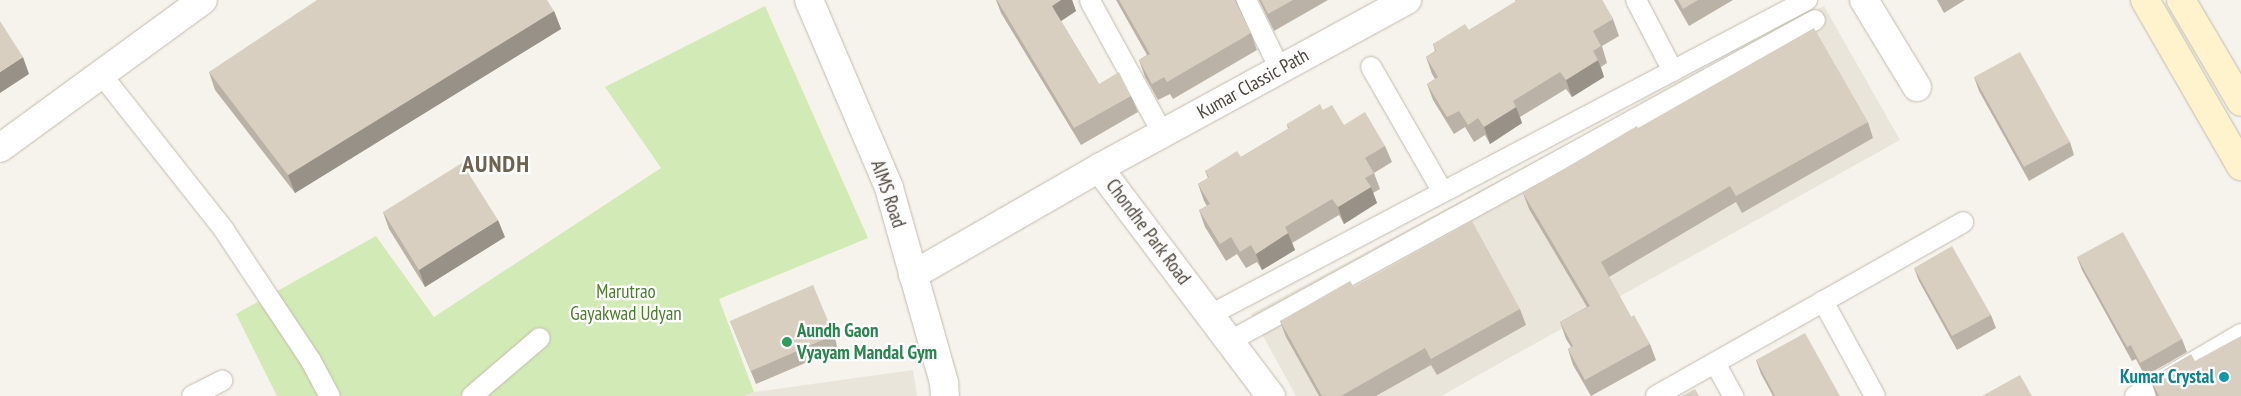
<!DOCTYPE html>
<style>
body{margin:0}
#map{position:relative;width:2241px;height:396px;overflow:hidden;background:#f6f3ec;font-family:"PT Sans Narrow",sans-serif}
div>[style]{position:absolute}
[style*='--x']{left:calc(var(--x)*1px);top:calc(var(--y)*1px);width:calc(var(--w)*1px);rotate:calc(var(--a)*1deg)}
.residential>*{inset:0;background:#eae5da}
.green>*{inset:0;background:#d2eab5}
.roads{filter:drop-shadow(0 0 1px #c2bbae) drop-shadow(0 0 1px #c2bbae)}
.service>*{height:20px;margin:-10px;padding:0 10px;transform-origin:10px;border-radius:10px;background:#fff}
.minor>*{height:28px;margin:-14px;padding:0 14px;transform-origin:14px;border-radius:14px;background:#fff}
.tertiary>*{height:28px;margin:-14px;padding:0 14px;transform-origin:14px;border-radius:14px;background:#fff}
.secondary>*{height:28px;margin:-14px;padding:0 14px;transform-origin:14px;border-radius:14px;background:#fff3cd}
.wall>*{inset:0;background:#bab2a6}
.shaded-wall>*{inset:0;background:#979187}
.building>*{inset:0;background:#d8cfc1}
.dots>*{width:14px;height:14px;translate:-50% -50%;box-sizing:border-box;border:2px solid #fff;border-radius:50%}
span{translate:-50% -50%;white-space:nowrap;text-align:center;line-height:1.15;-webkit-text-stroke:4.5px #fff;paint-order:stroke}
.street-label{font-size:19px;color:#4b4439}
.park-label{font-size:19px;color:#4a7f2a}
.leisure-label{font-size:19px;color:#27864d;font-weight:700}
.left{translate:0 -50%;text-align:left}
.culture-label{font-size:19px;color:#0d838f;font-weight:700}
.right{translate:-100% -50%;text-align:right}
.district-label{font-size:24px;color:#6e6250;font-weight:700;letter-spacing:1px}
</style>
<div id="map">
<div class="residential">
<i style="clip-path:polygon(1824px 6px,1900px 140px,1441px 396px,1296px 396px,1251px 314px)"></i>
<i style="clip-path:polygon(913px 370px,917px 396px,745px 396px,754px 392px)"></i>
</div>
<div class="green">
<i style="clip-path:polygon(765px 6px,868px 238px,719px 299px,754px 392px,745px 396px,277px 396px,236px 314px,376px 236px,434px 317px,661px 168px,605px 87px)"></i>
</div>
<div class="roads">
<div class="service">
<i style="--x:1246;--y:0;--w:77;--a:63.8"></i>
<i style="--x:1636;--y:0;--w:80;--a:62.5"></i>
<i style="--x:1090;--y:1;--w:152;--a:61.2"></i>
<i style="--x:1371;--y:67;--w:144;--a:60.1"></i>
<i style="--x:101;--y:74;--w:199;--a:51.7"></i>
<i style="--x:224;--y:230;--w:157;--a:56.4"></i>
<i style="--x:311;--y:361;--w:40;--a:62"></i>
<i style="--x:1823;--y:301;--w:108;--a:61.3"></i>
<i style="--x:1210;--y:315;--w:675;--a:-27.82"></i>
<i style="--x:1230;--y:341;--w:667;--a:-28.75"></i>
<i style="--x:1715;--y:363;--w:38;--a:61"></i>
<i style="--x:192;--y:396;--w:34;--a:-27"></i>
<i style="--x:472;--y:396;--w:89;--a:-40.5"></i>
<i style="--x:1656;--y:396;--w:353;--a:-29.5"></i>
<i style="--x:2135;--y:396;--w:123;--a:-30.3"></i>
</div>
<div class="minor">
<i style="--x:809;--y:0;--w:204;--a:66.9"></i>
<i style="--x:889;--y:188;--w:203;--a:74.2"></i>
<i style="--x:944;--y:383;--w:13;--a:86"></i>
<i style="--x:1864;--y:0;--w:102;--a:58.7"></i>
<i style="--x:1099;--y:168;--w:286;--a:53"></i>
<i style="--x:913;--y:275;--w:215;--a:-29.9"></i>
<i style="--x:1099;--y:168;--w:351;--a:-28.6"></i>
</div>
<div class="tertiary">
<i style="--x:0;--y:148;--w:251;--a:-36.1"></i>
</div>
<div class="secondary">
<i style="--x:2145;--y:0;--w:192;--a:60"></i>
<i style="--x:2181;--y:0;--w:118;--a:59.5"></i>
</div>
</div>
<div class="wall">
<i style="clip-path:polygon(996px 0,1072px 0,1076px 11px,1061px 21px,1099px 84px,1131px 96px,1138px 112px,1081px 145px,1001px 13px)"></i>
<i style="clip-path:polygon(1116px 0,1236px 0,1251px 33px,1257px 50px,1173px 99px,1170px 94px,1158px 100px,1145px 77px,1139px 60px,1147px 55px)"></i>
<i style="clip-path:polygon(1259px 0,1328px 0,1274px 31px)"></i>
<i style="clip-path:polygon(1515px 0,1602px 0,1613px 19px,1619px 36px,1602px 46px,1607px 63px,1601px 67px,1604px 77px,1572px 97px,1566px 89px,1520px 117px,1522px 123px,1490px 144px,1485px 135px,1474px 142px,1465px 127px,1454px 134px,1433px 100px,1427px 84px,1435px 79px,1432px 74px,1426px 57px,1435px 51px,1433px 44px,1469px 30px,1516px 2px)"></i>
<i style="clip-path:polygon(1674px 0,1733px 0,1689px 26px)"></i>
<i style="clip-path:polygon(1937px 0,1965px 0,1944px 13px)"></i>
<i style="clip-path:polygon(554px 11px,561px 29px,295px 193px,215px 90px,209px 72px)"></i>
<i style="clip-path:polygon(1974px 77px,2070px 142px,2074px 155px,2029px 181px,1979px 91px)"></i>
<i style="clip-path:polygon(1323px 110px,1344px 125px,1385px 146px,1392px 162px,1374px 173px,1380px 189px,1373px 193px,1377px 203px,1344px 224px,1339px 215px,1292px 243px,1295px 250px,1262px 270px,1257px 262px,1246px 268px,1237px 254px,1226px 261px,1205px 227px,1199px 210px,1207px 206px,1204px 201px,1198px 184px,1208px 178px,1205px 171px,1241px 157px,1288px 129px,1287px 124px)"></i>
<i style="clip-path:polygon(1868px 122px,1873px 138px,1742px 213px,1736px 202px,1609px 277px,1631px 317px,1650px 344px,1656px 360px,1591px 396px,1573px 365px,1568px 349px,1571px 347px,1566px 339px,1560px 322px,1587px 307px,1529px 209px,1523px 193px)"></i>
<i style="clip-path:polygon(383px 212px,505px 237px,425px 287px,389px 229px)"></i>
<i style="clip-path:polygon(2077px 257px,2182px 339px,2187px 352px,2145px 376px,2136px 359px,2132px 361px,2082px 270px)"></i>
<i style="clip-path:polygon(1914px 268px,1991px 315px,1996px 328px,1957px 350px,1919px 281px)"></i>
<i style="clip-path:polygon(1354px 287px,1520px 309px,1526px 325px,1437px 375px,1431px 365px,1376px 396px,1319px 396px,1286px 337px,1280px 321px)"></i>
<i style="clip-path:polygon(730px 321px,834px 335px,838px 349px,756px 384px)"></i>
<i style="clip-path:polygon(1756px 360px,1840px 396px,1773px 396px,1761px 374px)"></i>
<i style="clip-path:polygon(2195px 361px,2241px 396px,2156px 396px,2150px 378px)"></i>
</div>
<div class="shaded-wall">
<i style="clip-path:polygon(1061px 0,1072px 0,1076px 11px,1058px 23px,1052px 6px)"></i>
<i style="clip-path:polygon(554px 11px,561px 29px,295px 193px,288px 175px)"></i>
<i style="clip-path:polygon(23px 57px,29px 74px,0 93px,0 72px)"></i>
<i style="clip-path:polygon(1598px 60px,1604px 77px,1572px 97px,1566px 80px)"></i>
<i style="clip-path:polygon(1516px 107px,1522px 123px,1490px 144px,1484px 127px)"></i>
<i style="clip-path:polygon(1371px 187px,1377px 203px,1344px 224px,1338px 207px)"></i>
<i style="clip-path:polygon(498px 220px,505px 237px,425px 287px,419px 270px)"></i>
<i style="clip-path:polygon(1288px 233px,1295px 250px,1262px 270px,1256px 254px)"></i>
</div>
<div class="building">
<i style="clip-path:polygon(317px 0,547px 0,554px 11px,288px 175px,209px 72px)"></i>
<i style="clip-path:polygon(997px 0,1061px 0,1052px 6px,1099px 84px,1119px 72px,1131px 96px,1074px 128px)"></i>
<i style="clip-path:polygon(1119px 0,1235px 0,1251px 33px,1167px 82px,1164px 77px,1152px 84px,1139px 60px,1150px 54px)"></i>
<i style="clip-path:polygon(1261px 0,1293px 0,1268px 14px)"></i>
<i style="clip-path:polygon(1515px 0,1602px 0,1613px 19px,1593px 31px,1601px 46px,1593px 51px,1598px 60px,1566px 80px,1560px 72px,1513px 101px,1516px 107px,1484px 127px,1478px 118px,1468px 125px,1459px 111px,1447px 117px,1427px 84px,1438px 77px,1426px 57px,1436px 51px,1433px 44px,1465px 24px,1469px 30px,1516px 1px)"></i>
<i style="clip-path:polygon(1678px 0,1698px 0,1683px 9px)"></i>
<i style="clip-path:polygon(0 21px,23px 57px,0 72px)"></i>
<i style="clip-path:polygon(1814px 28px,1868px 122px,1736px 196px,1730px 186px,1601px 262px,1631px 317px,1634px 315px,1650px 344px,1585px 380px,1568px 349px,1573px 346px,1560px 322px,1590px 306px,1523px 193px,1637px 126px,1638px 128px)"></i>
<i style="clip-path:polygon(2020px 52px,2070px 142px,2024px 167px,1974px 77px)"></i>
<i style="clip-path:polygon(1320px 104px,1323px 110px,1332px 105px,1344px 125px,1365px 112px,1385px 146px,1365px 158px,1374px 173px,1365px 178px,1371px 187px,1338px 207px,1332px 199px,1285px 227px,1288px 233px,1256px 254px,1251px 245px,1240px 252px,1231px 237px,1220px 244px,1199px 210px,1210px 204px,1198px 184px,1209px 177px,1205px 171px,1237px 151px,1241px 157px,1289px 128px,1287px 124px)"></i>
<i style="clip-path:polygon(462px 163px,498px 220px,419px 270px,383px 212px)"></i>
<i style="clip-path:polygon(1472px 221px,1520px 309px,1431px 359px,1425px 348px,1341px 396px,1322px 396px,1280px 321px,1350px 281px,1354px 287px)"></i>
<i style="clip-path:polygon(2123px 232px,2182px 339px,2140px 363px,2131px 345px,2127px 347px,2077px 257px)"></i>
<i style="clip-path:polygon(1952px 246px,1991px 315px,1952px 336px,1914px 268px)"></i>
<i style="clip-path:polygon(813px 285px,834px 335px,751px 371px,730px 321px)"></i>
<i style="clip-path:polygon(1805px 333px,1840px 396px,1775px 396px,1756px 360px)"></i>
<i style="clip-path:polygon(2241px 336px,2241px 396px,2159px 396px,2150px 378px,2191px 354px,2195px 361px)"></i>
<i style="clip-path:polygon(2020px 375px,2032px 396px,1982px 396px)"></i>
<i style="clip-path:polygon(1695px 389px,1699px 396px,1682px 396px)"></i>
</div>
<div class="dots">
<i style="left:787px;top:342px;background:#2e9e5b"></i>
<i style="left:2224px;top:377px;background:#0f9aa8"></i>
</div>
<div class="street-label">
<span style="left:1253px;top:84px;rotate:-29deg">Kumar Classic Path</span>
<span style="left:888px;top:194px;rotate:71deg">AIMS Road</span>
<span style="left:1148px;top:232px;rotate:53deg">Chondhe Park Road</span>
</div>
<div class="park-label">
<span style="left:626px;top:303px">Marutrao<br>Gayakwad Udyan</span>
</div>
<div class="leisure-label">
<span class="left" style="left:797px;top:342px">Aundh Gaon<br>Vyayam Mandal Gym</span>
</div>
<div class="culture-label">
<span class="right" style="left:2214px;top:377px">Kumar Crystal</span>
</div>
<div class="district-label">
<span style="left:496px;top:164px">AUNDH</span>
</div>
</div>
